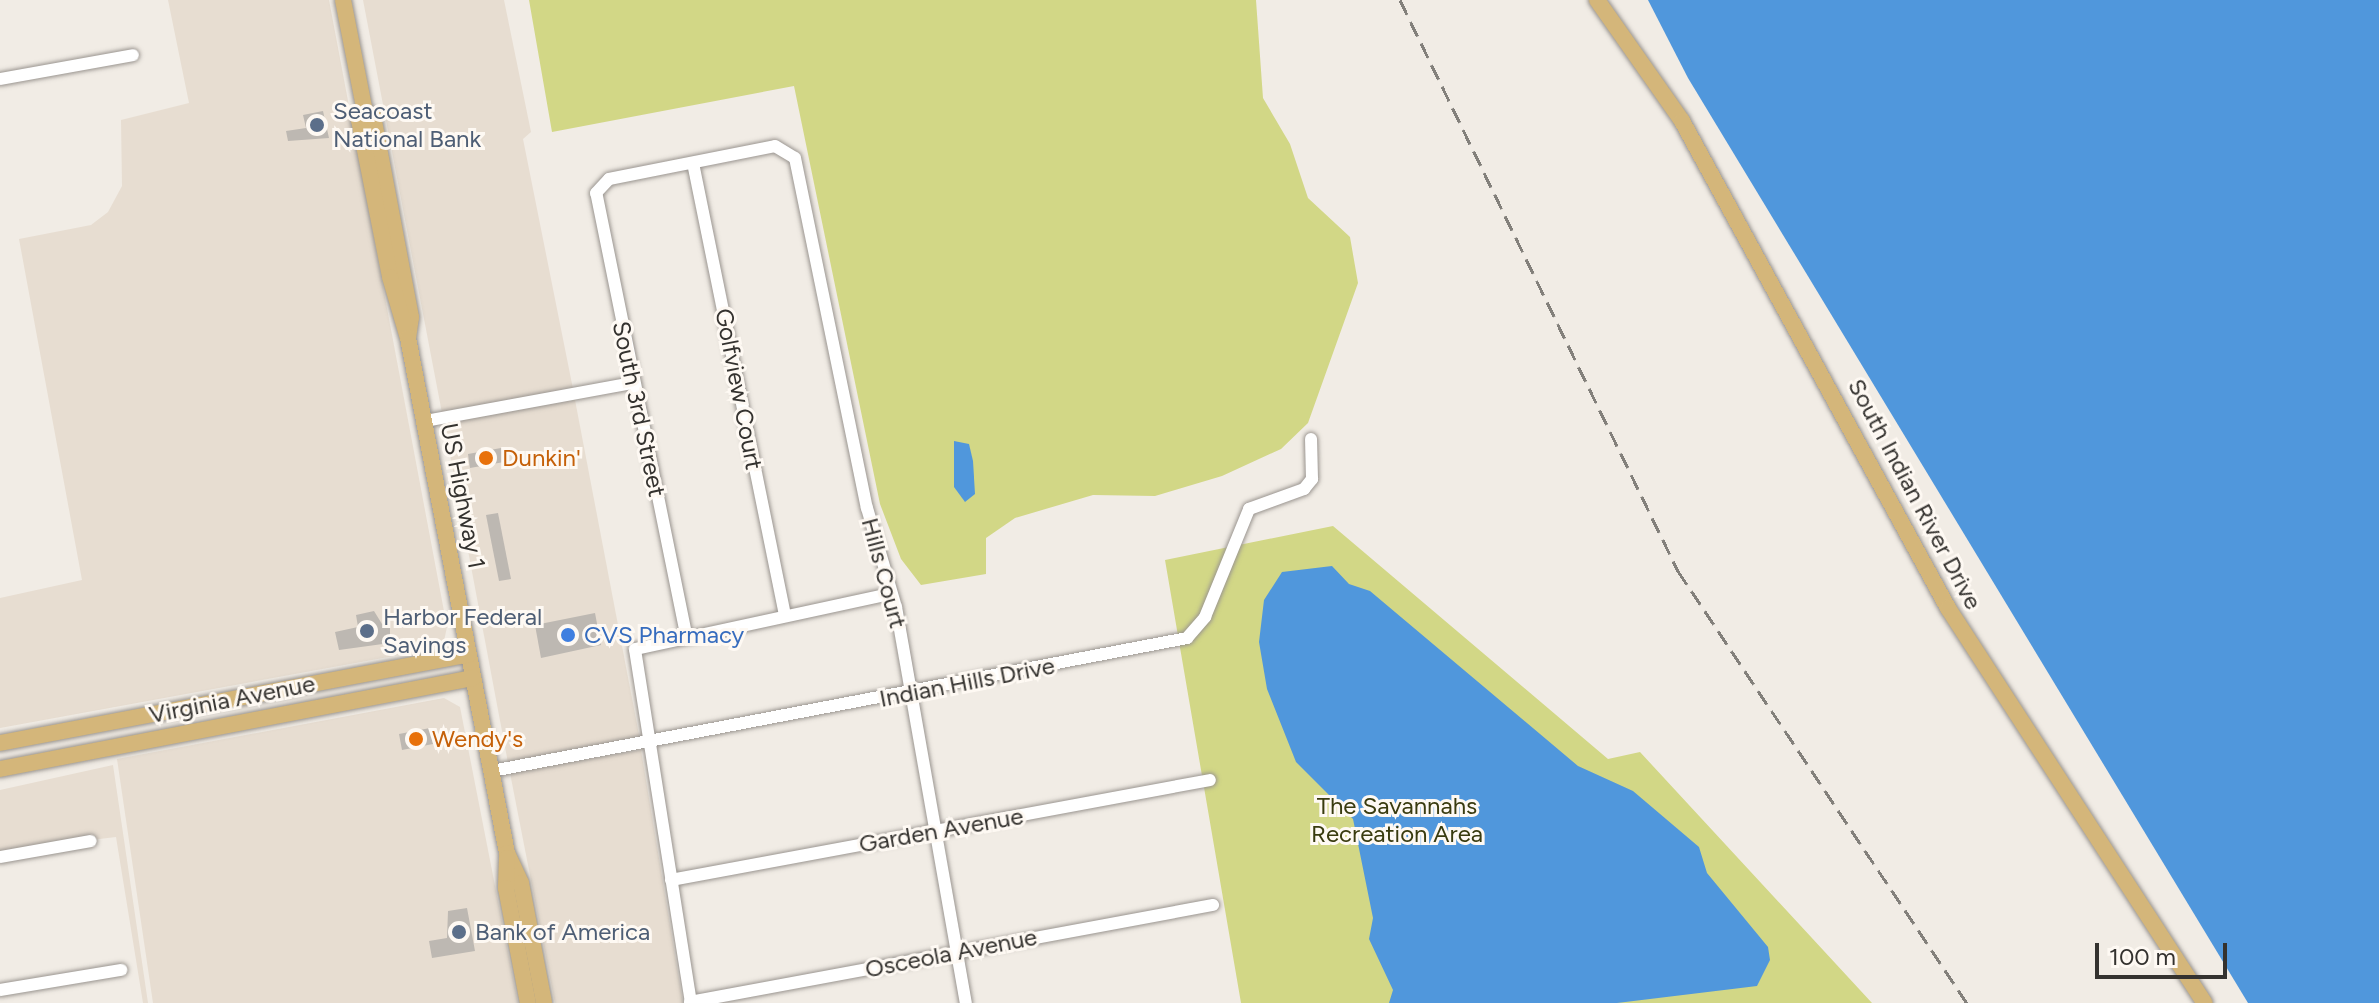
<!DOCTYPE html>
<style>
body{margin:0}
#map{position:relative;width:2379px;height:1003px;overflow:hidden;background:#f1ece5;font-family:Figtree,sans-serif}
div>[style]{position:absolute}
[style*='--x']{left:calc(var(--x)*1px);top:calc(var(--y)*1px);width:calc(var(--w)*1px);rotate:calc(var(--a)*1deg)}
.built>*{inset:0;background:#e7ddd1}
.green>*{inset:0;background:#d2d786}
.water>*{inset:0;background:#5097dc}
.building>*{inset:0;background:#bdb8b2}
.roads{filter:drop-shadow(0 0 2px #9a9590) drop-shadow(0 0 2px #9a9590)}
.minor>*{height:12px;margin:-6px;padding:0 6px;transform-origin:6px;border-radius:6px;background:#fff}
.major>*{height:16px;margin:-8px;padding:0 8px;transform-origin:8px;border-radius:8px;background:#d4b67a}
.rail>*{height:3px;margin-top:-1.5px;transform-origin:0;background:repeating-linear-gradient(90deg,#83807b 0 16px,transparent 0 24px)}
.dots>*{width:22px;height:22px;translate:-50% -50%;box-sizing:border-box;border:4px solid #fef9f3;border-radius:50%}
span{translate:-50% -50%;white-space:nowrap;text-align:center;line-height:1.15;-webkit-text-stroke:6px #fef9f3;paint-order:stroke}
.service-label{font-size:24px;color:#4e5e75}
.left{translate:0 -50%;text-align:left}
.street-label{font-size:24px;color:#34322f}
.food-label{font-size:24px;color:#c56008}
.shop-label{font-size:24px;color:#366cbe}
.park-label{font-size:24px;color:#393b0f}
.scale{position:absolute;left:2095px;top:943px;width:132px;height:36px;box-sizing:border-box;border:4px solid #34322f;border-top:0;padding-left:10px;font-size:24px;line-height:28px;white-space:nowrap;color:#34322f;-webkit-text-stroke:6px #fef9f3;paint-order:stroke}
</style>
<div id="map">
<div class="built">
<i style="clip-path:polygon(168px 0,329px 0,447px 627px,444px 641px,432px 649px,0 728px,0 598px,82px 580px,19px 239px,91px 225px,108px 212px,122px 186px,121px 120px,189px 103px)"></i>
<i style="clip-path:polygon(363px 0,504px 0,531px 132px,523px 139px,573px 389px,442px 413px)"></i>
<i style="clip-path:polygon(575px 400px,640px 740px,508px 763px,444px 423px)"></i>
<i style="clip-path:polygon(444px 698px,460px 707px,518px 1003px,153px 1003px,117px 759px)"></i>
<i style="clip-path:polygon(641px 750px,683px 1003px,555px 1003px,510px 773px)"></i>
<i style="clip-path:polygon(113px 765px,148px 1003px,143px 1003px,116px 837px,0 851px,0 790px)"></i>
</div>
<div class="green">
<i style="clip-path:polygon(529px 0,1256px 0,1263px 98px,1290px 144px,1308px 198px,1350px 237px,1358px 283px,1308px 423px,1281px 449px,1222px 476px,1155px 496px,1093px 495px,1015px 518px,986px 538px,986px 574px,921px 585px,901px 559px,880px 504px,794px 86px,552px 132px)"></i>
<i style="clip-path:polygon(1333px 526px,1608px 759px,1640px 752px,1872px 1003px,1241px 1003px,1165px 560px)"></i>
</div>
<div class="water">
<i style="clip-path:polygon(1648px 0,2379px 0,2379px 1003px,2248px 1003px,1688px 78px)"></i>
<i style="clip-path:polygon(954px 441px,969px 444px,973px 461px,975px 494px,965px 502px,954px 487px)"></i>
<i style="clip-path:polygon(1332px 566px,1349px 584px,1370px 591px,1578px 766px,1633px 791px,1699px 847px,1707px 873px,1768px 947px,1770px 960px,1757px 986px,1617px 1003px,1389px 1003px,1393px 990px,1369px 939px,1373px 918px,1353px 819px,1296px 762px,1267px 689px,1259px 642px,1264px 600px,1282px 572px)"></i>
</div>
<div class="building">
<i style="clip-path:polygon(323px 111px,329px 138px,288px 141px,286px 131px,306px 128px,303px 115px)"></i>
<i style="clip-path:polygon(501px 448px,504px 462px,470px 468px,468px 454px)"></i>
<i style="clip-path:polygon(498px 513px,511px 579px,499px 581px,486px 515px)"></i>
<i style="clip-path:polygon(374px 611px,382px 624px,390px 622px,390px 643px,339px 650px,335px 632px,358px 627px,356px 615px)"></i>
<i style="clip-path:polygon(595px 613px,601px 645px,541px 658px,535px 625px)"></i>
<i style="clip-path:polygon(430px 728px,433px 744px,402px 750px,399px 734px)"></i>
<i style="clip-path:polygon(467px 908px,475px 951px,432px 958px,429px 941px,447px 938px,448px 911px)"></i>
</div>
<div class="roads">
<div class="minor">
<i style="--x:0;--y:79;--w:135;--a:-10.2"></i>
<i style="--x:693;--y:163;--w:462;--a:78.5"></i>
<i style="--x:425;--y:421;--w:211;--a:-10.4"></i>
<i style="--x:686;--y:634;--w:450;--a:-101.5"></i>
<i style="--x:596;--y:193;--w:19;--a:-47"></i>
<i style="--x:609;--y:179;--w:169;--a:-11.2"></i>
<i style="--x:775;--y:146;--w:23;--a:31"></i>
<i style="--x:795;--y:158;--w:357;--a:78.4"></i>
<i style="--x:867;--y:508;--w:103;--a:73.7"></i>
<i style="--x:896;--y:607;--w:402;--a:80"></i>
<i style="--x:492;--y:771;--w:708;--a:-10.83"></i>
<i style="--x:1187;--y:638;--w:28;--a:-49"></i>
<i style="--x:1205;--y:617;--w:117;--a:-67.8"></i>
<i style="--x:1249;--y:509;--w:59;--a:-20"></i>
<i style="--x:1304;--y:489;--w:13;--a:-51"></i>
<i style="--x:1312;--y:479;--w:40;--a:-91.4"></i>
<i style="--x:0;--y:857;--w:92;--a:-10"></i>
<i style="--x:671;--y:880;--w:548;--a:-10.51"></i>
<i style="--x:0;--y:990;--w:123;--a:-9.4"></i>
<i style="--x:690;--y:1002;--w:532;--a:-10.51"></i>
<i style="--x:691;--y:1003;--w:358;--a:-99"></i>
<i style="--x:635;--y:649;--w:261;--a:-12.2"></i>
</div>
<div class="major">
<i style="--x:343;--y:0;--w:114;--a:78.9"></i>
<i style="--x:365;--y:112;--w:9;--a:27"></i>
<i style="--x:373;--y:116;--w:205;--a:79.3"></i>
<i style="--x:411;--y:317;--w:21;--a:98"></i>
<i style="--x:1597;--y:0;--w:148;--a:54.9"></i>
<i style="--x:1682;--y:121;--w:555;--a:61.36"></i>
<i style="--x:1948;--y:608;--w:471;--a:57"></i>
<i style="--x:365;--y:112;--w:10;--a:127"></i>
<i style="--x:359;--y:120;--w:160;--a:78.8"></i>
<i style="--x:390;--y:277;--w:64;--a:73.6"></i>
<i style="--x:408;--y:338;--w:524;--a:79.12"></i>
<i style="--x:507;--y:853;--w:33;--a:65"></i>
<i style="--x:521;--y:883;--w:122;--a:79.1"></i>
<i style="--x:0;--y:743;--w:477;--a:-10.7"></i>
<i style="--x:0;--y:769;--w:482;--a:-10.9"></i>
<i style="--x:507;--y:858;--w:30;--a:92"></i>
<i style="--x:506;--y:888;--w:117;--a:79.2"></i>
</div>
</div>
<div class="rail">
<i style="--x:1400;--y:0;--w:635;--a:64.04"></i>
<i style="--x:1678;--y:571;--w:520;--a:56.22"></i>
</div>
<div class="dots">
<i style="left:317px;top:125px;background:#5c6f8a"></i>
<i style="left:486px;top:458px;background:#e8710a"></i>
<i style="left:367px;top:631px;background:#5c6f8a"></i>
<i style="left:568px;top:635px;background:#3f7fe0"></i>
<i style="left:416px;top:739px;background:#e8710a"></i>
<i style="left:459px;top:932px;background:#5c6f8a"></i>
</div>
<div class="service-label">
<span class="left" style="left:333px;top:125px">Seacoast<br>National Bank</span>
<span class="left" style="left:383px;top:631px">Harbor Federal<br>Savings</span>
<span class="left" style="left:475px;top:932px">Bank of America</span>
</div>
<div class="street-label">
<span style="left:739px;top:389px;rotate:79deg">Golfview Court</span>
<span style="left:639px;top:409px;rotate:78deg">South 3rd Street</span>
<span style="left:1915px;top:494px;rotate:62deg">South Indian River Drive</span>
<span style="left:463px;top:496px;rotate:79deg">US Highway 1</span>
<span style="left:884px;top:573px;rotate:75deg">Hills Court</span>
<span style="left:967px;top:682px;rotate:-11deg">Indian Hills Drive</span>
<span style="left:232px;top:699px;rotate:-11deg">Virginia Avenue</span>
<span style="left:941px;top:830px;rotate:-10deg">Garden Avenue</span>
<span style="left:951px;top:953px;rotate:-11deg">Osceola Avenue</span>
</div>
<div class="food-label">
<span class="left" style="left:502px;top:458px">Dunkin'</span>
<span class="left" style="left:432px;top:739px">Wendy's</span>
</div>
<div class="shop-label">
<span class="left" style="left:584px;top:635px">CVS Pharmacy</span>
</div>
<div class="park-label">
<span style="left:1397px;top:820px">The Savannahs<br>Recreation Area</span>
</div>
<div class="scale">100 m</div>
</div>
